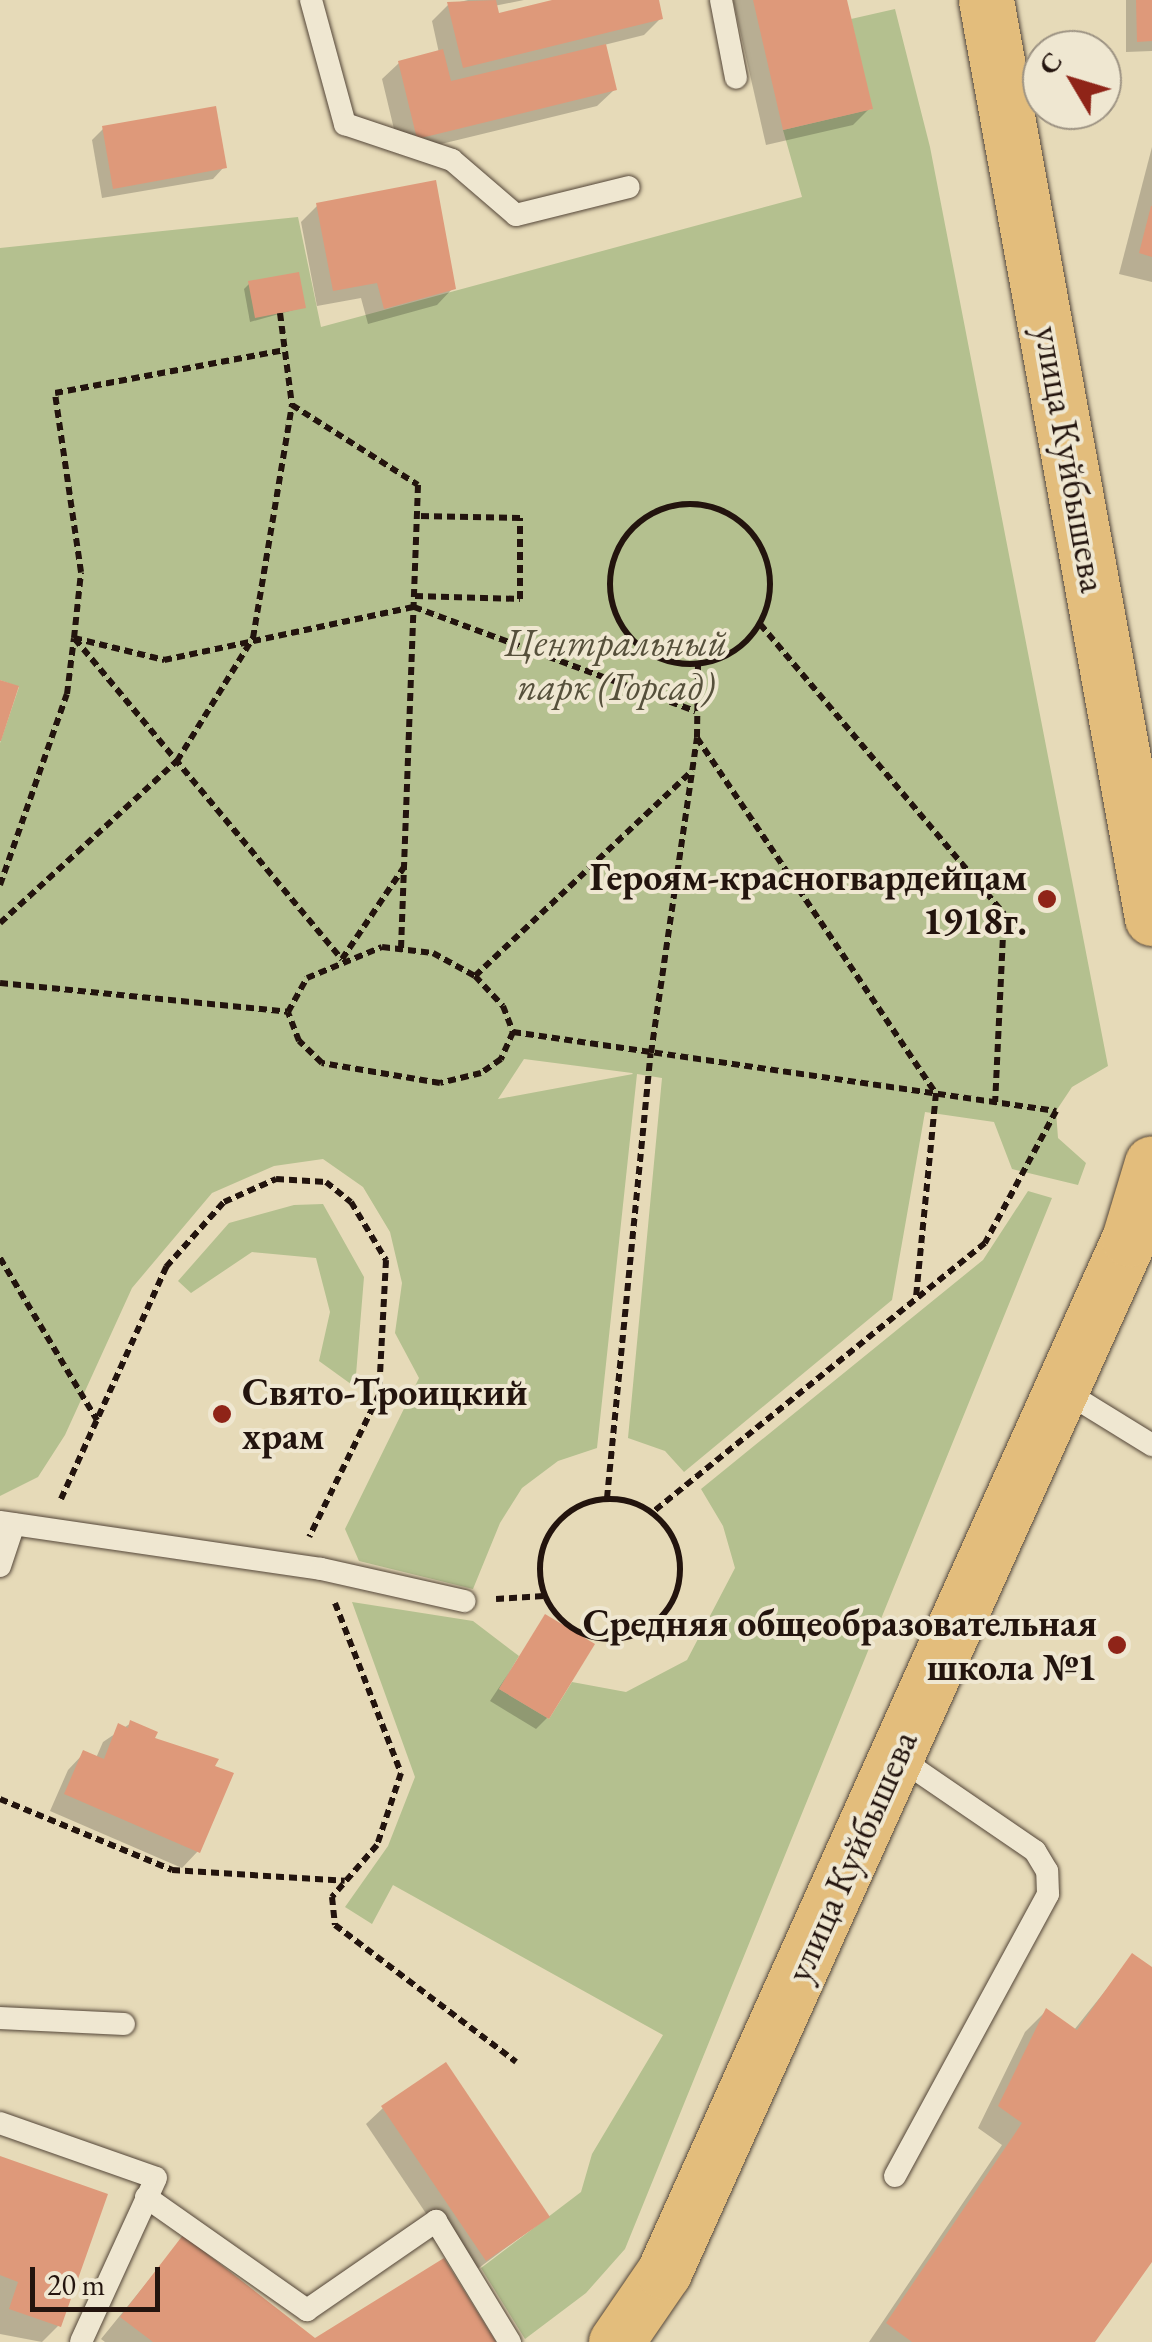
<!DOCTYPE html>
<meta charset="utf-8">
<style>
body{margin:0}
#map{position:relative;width:1152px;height:2342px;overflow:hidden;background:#e6dab8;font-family:"EB Garamond",serif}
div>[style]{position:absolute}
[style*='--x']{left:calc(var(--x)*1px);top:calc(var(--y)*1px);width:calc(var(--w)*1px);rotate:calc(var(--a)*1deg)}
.green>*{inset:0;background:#b4c08f}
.shadow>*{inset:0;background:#0003}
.building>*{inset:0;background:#de997a}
.path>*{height:6px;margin-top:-3px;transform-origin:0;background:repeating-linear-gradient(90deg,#23140e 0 8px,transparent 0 13px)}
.path>.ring{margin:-3px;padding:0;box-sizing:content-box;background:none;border:6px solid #23140e;border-radius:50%}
.roads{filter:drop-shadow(0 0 2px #544638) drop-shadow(0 0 2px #544638)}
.lane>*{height:22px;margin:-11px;padding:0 11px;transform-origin:11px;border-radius:11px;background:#efe7d1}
.primary>*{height:55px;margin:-27.5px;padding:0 27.5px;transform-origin:27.5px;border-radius:27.5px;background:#e3bd7c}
.dots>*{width:28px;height:28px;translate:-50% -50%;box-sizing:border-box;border:5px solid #efe7d1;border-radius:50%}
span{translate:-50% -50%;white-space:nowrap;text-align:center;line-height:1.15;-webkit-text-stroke:8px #efe7d1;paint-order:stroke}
.street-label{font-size:38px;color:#23140e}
.park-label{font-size:38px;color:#56503b;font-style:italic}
.poi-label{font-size:38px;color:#23140e;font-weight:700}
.right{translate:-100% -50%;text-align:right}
.left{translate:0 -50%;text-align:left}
.north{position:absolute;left:1022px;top:30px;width:100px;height:100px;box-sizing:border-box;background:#efe7d1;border:2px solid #9d9383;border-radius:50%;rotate:308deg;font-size:28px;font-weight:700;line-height:40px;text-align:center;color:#23140e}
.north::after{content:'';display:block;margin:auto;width:35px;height:45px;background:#8f2418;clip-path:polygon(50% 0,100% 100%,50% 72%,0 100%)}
.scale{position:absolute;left:30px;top:2267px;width:130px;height:45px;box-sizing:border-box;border:5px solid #23140e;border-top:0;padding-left:12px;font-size:30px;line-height:35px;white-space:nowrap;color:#23140e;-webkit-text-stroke:8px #efe7d1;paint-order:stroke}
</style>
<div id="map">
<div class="green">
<i style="clip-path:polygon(evenodd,895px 9px,930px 147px,1108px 1066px,1072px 1087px,1056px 1111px,1058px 1138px,1086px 1163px,1078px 1185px,1012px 1169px,994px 1122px,925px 1112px,892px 1300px,684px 1472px,665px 1451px,628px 1438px,662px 1078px,637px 1074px,597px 1448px,558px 1461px,522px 1488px,500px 1523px,473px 1589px,359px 1561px,345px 1529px,419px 1378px,395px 1333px,402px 1283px,390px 1232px,363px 1187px,323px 1159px,274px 1166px,212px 1193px,132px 1288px,65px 1435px,38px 1477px,0 1496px,0 743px,19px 687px,0 680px,0 248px,298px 217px,321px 327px,802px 197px,783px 130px,872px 109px,851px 19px,895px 9px,524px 1059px,632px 1073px,633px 1074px,498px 1099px,524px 1059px)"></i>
<i style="clip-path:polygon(1028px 1191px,1052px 1198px,625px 2249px,586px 2293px,525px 2339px,481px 2268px,581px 2192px,592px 2154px,663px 2035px,393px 1885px,372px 1924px,345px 1907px,388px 1846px,415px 1777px,352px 1602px,473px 1621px,519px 1656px,499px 1689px,549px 1719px,572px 1682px,626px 1692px,687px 1660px,735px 1568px,723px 1526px,701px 1489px,983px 1260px)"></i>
<i style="clip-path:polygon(323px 1204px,364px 1277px,355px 1387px,319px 1361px,330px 1312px,316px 1258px,252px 1252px,191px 1293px,178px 1281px,229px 1223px,294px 1205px)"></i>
</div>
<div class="shadow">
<i style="clip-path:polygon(468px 0,524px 0,494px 6px,497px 16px,562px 0,656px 0,661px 18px,644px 35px,604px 45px,614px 90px,597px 106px,400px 154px,382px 79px,399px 63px,439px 53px,432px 21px,448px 5px)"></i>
<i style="clip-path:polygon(733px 0,845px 0,870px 108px,853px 125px,766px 145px)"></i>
<i style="clip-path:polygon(1126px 0,1152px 0,1152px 51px,1126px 52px)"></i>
<i style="clip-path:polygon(103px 129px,224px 167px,213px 179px,102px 198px,92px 140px)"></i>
<i style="clip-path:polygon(1152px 147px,1152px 282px,1119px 274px)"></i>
<i style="clip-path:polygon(317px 206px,453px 288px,437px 305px,368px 324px,361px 298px,317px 306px,301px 222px)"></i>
<i style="clip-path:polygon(249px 284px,304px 307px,250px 322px,244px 289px)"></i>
<i style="clip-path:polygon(546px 1617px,547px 1718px,536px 1729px,490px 1701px)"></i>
<i style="clip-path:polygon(131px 1723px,151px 1740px,198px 1851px,182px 1868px,50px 1811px,68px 1770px,84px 1753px,96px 1758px,103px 1742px)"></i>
<i style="clip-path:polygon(1133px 1956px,1152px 1970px,1152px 2258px,1092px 2342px,869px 2342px,1002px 2145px,978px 2128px,1025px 2032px,1046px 2011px,1074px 2030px)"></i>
<i style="clip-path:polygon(383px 2108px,547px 2217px,468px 2276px,366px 2124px)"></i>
<i style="clip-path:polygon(0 2158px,58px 2326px,42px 2342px,0 2334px)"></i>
<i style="clip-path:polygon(183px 2238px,315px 2341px,493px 2342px,105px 2342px,101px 2339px)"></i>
</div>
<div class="building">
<i style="clip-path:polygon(496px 0,499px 13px,552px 0,659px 0,663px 19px,463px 68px,447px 2px)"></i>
<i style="clip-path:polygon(753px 0,847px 0,873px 109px,783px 130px)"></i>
<i style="clip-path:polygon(1136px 0,1152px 0,1152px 41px,1137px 42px)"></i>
<i style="clip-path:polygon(606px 44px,617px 90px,417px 139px,398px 61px,443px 49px,451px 81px)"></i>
<i style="clip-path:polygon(216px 106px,227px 168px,113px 189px,102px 126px)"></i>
<i style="clip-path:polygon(436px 180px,456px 289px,384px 309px,377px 283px,333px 291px,316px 203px)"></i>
<i style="clip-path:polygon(1151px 206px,1152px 206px,1152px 257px,1139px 253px)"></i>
<i style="clip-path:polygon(299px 272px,306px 308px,255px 318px,248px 281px)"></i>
<i style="clip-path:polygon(0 680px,19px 686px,1px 741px,0 741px)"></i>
<i style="clip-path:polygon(545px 1614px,595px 1644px,549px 1719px,499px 1689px)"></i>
<i style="clip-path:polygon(130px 1720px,158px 1732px,155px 1738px,219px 1759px,215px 1766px,234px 1773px,200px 1853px,64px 1794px,83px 1750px,104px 1759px,118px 1723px,128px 1728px)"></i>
<i style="clip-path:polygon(1132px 1953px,1152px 1967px,1152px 2262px,1095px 2342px,912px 2342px,886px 2323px,1022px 2123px,998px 2106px,1046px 2008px,1077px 2030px)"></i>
<i style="clip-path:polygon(446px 2062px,550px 2217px,486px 2261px,381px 2106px)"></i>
<i style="clip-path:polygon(0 2156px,108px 2194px,61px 2327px,9px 2309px,18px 2282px,0 2275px)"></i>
<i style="clip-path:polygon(183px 2235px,315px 2338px,444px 2258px,496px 2342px,153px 2342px,120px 2317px)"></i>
</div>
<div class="path">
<i style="--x:280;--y:313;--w:93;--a:82.6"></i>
<i style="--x:292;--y:405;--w:149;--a:32.4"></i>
<i style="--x:418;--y:485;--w:465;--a:92.1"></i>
<i class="ring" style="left:610px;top:504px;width:154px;height:154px"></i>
<i style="--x:415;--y:596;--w:105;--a:1.6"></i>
<i style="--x:520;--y:599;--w:81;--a:-90"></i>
<i style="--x:520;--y:518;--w:102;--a:-178.9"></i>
<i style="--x:760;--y:624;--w:379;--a:49.9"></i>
<i style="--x:1004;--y:914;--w:188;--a:92.7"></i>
<i style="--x:74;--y:638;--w:93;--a:13.7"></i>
<i style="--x:164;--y:660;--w:256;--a:-12"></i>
<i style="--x:414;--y:607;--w:300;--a:20.3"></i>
<i style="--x:75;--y:639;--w:417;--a:50.2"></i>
<i style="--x:342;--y:959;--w:111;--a:-56"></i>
<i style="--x:697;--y:738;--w:428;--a:56.1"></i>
<i style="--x:936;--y:1093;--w:205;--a:95.6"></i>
<i style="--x:0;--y:885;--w:202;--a:-70.7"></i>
<i style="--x:67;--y:694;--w:56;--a:-82.9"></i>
<i style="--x:74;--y:638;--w:66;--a:-83.9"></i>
<i style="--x:81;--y:572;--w:181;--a:-98.3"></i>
<i style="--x:55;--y:393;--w:234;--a:-10.6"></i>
<i style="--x:0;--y:923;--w:240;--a:-42.5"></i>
<i style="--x:177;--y:761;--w:145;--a:-58.3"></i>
<i style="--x:253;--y:638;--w:236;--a:-80.5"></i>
<i style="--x:382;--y:947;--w:51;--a:6.7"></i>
<i style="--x:433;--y:953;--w:48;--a:28.7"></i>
<i style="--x:475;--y:976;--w:41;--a:47"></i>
<i style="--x:503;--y:1006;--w:28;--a:69"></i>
<i style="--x:513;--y:1032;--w:30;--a:114"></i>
<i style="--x:501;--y:1059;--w:24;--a:145"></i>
<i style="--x:481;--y:1073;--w:42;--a:166.3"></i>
<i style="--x:440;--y:1083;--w:120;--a:-170.4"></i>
<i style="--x:322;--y:1063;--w:32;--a:-136"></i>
<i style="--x:299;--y:1041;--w:31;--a:-111"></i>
<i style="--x:288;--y:1012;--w:39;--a:-61"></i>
<i style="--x:307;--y:978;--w:81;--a:-22.5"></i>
<i style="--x:475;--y:976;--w:299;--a:-43.4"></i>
<i style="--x:0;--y:983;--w:289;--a:5.7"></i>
<i style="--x:513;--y:1032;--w:549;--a:8.28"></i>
<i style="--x:1056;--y:1111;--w:150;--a:118.3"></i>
<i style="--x:985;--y:1243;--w:427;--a:141"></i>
<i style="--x:0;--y:1258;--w:189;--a:59.1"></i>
<i style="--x:607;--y:1498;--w:447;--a:-84.4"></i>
<i style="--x:651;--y:1053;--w:319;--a:-81.7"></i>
<i style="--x:697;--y:737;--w:72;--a:-89.2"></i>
<i class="ring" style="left:540px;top:1499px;width:134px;height:134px"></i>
<i style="--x:61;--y:1499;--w:255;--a:-65.6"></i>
<i style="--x:166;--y:1267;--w:87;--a:-48.3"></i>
<i style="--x:224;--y:1202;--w:57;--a:-23.9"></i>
<i style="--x:276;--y:1179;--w:50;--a:3.4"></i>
<i style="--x:326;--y:1182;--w:32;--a:39"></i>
<i style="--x:351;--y:1202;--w:68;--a:58.9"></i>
<i style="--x:386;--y:1260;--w:135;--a:93"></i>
<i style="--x:379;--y:1395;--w:158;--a:116.2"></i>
<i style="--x:496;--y:1599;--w:48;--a:-3.6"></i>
<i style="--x:335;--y:1603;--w:182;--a:68.8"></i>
<i style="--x:401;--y:1773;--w:76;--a:108.4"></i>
<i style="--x:377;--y:1845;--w:69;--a:130.9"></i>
<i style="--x:332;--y:1897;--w:28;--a:84"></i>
<i style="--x:335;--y:1925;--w:227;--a:37.1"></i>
<i style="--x:0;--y:1799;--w:186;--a:22.4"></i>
<i style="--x:172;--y:1870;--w:173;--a:3.6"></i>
</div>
<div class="roads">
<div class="lane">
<i style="--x:311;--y:0;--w:129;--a:74.7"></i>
<i style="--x:345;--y:124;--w:113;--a:18.6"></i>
<i style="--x:452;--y:160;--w:84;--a:40.7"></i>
<i style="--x:516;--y:215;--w:116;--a:-13.9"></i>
<i style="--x:721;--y:0;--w:79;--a:79.1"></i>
<i style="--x:1061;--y:1389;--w:107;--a:31.6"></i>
<i style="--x:0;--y:1522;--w:324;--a:8.3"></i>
<i style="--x:321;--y:1569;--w:147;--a:12.6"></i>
<i style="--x:0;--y:1566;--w:44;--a:-71.6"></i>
<i style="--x:0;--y:2018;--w:124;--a:2.8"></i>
<i style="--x:0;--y:2123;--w:165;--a:19.4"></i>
<i style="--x:156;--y:2178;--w:180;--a:114.6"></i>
<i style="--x:895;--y:2176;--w:321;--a:-61.5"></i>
<i style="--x:1048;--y:1894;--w:23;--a:-92"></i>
<i style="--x:1047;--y:1871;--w:23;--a:-121"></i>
<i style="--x:1035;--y:1851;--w:168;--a:-145.6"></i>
<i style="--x:146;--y:2197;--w:197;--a:35.1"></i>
<i style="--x:307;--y:2310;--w:157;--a:-34.6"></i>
<i style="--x:436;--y:2221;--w:142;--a:58.6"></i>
</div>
<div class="primary">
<i style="--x:986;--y:0;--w:933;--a:79.75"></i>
<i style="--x:616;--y:2342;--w:85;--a:-55.6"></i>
<i style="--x:664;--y:2272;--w:1133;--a:-65.77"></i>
<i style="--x:1129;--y:1239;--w:79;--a:-73.2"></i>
</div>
</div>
<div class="dots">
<i style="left:1047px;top:899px;background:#8f2418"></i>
<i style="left:222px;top:1414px;background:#8f2418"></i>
<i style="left:1117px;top:1645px;background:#8f2418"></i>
</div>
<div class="street-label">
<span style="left:1071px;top:459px;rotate:80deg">улица Куйбышева</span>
<span style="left:851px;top:1856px;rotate:-66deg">улица Куйбышева</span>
</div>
<div class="park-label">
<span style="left:616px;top:664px">Центральный<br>парк (Горсад)</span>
</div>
<div class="poi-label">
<span class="right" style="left:1027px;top:899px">Героям-красногвардейцам<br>1918г.</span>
<span class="left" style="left:242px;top:1414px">Свято-Троицкий<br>храм</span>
<span class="right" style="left:1097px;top:1645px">Средняя общеобразовательная<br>школа №1</span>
</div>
<div class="north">С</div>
<div class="scale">20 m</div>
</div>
